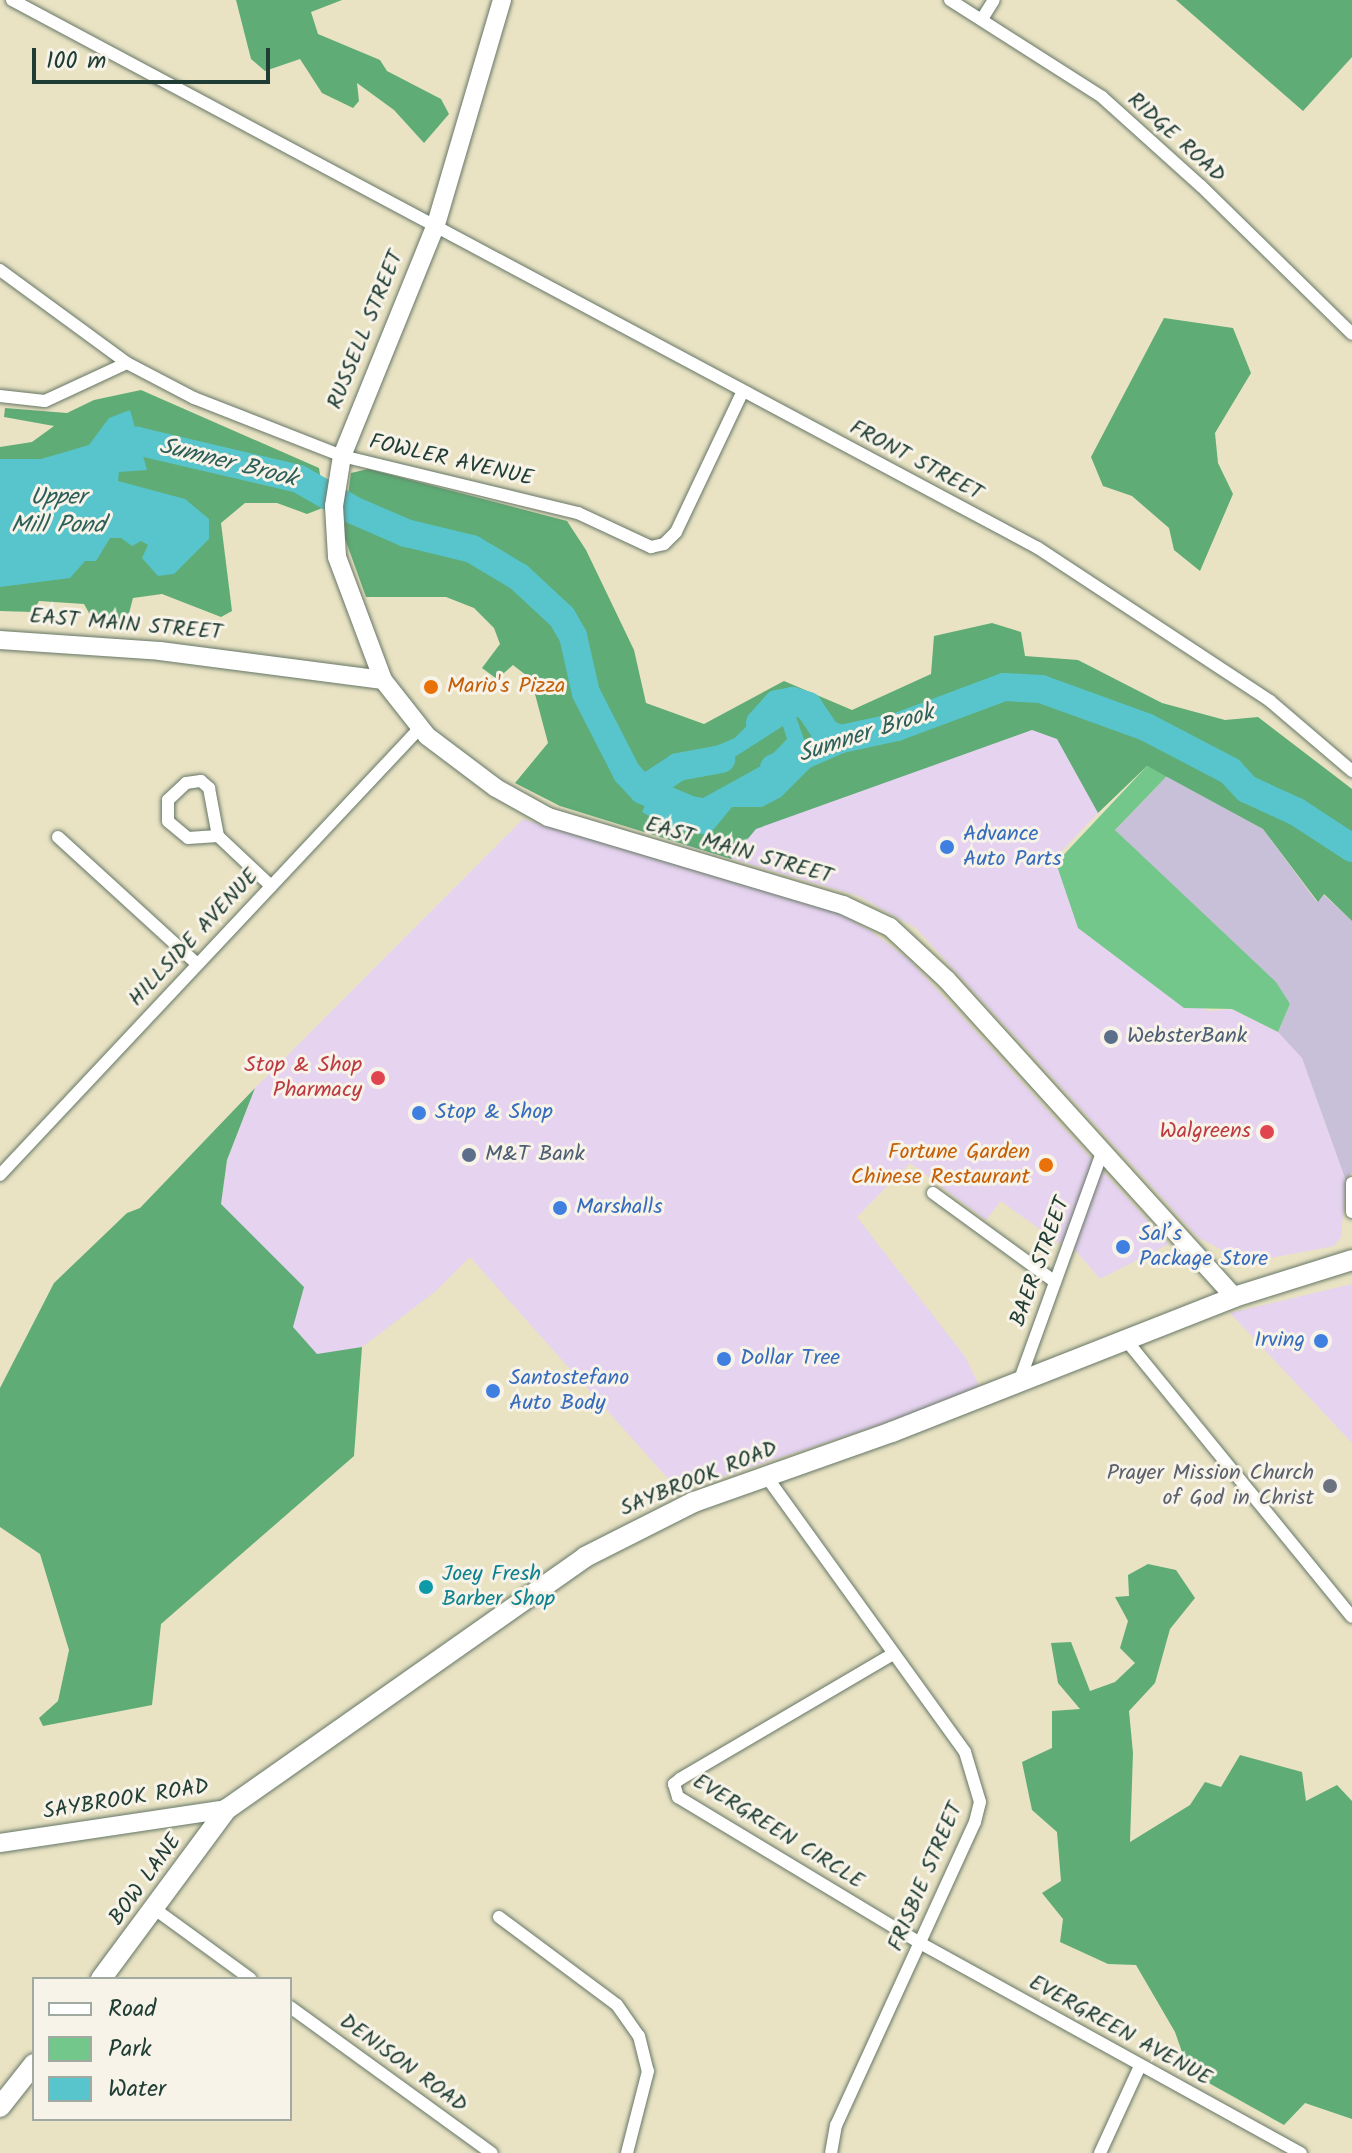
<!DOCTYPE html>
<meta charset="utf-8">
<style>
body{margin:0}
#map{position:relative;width:1352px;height:2153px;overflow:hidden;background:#e9e3c4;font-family:Kalam,sans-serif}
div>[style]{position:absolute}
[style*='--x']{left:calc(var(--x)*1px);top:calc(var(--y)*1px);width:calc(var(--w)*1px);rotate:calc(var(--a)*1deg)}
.built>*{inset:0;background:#e6d3f0}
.industrial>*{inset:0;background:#c8c0d8}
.green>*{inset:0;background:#74c78a}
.forest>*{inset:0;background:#5fac76}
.water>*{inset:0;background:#58c5cd}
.river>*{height:28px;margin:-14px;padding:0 14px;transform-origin:14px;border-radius:14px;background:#58c5cd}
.roads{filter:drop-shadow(0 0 2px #676) drop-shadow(0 0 2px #676)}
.minor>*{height:12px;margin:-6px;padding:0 6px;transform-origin:6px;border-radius:6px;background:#fff}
.secondary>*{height:18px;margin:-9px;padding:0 9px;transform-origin:9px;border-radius:9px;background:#fff}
.primary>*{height:20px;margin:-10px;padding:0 10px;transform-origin:10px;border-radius:10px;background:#fff}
.dots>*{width:22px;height:22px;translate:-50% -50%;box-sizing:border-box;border:4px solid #f7f3e8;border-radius:50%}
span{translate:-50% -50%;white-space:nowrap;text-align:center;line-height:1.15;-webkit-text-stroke:6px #f7f3e8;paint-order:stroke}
.street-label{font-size:22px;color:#1f3d34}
.food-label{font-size:22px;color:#c56008}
.left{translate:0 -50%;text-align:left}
.right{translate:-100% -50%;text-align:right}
.shop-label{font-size:22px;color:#366cbe}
.service-label{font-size:22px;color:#4e5e75}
.health-label{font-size:22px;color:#be3a42}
.worship-label{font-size:22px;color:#5b616d}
.culture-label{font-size:22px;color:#0d838f}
.water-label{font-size:24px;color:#2d5f5a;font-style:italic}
.legend{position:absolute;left:32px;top:1977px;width:260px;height:144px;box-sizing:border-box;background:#f7f3e8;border:2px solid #a1aaa0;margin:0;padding:10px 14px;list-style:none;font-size:24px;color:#1f3d34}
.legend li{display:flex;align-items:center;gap:16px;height:40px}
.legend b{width:40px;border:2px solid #a1aaa0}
.scale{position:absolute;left:32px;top:48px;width:238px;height:36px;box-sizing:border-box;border:4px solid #1f3d34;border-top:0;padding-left:10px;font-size:24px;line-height:28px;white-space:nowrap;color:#1f3d34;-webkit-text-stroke:6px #f7f3e8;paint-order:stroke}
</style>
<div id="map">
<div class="built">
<i style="clip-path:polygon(1055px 721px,1098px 813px,1055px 858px,1078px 927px,1208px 1011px,1232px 1009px,1278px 1032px,1302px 1058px,1346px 1181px,1341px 1237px,1334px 1246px,1264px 1259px,1228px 1253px,1199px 1238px,916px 928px,859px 896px,684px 845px)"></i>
<i style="clip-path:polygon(523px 819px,835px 911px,872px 932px,908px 959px,956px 1010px,1169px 1244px,1100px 1279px,1065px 1238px,1060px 1244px,1001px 1201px,986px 1220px,910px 1163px,857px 1217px,966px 1358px,979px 1386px,921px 1411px,679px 1491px,470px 1257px,436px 1291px,362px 1347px,317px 1355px,293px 1327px,221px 1204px,227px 1160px,255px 1088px)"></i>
<i style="clip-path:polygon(1352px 1284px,1352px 1443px,1230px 1313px)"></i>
</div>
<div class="industrial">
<i style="clip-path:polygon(1167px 776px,1263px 829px,1317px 902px,1323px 894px,1352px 921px,1352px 1172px,1346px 1181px,1302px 1058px,1278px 1032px,1290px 1004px,1115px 830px)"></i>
</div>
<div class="green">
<i style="clip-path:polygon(1147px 766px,1167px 776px,1115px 830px,1276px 982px,1290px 1004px,1278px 1032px,1232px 1009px,1184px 1008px,1078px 928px,1056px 863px)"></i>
</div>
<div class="forest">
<i style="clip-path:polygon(236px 0,342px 0,311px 12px,318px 34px,380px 60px,387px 71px,441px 99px,449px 114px,424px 143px,394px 110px,357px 83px,359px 101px,353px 108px,322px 93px,300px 59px,265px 71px,251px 59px)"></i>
<i style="clip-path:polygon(1176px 0,1352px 0,1352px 57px,1303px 111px)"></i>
<i style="clip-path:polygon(1164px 318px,1233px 328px,1251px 373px,1215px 433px,1218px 463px,1233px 494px,1200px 571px,1174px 550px,1169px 528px,1132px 496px,1103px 486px,1091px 457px)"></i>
<i style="clip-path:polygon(141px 390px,319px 468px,325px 507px,307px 514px,277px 503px,245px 503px,221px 523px,232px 611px,221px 617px,162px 594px,133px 598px,127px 621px,93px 620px,84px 604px,39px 601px,33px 612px,0 611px,0 447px,32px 442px,54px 426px,4px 417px,5px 408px,67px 413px,94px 400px)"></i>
<i style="clip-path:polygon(368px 469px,567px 521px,586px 550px,634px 650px,646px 703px,704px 724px,784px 681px,852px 710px,931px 674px,934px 636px,992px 623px,1021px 632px,1025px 656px,1078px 660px,1162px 703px,1225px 720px,1258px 717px,1352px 789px,1352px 921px,1324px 894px,1318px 902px,1263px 829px,1147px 766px,1098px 813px,1057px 739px,1032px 730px,756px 829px,731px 859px,560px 806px,515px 783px,548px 743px,531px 679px,513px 665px,497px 679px,482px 668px,500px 644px,494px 628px,474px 608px,446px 597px,366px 597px,343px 533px,351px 473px)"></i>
<i style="clip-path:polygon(255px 1088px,227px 1160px,221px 1204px,304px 1287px,293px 1327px,317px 1354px,362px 1347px,354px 1456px,161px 1624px,152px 1705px,43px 1726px,39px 1718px,58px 1701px,69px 1650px,40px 1554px,0 1527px,0 1388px,54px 1283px,127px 1213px,140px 1208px)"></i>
<i style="clip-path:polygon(1148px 1564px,1176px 1570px,1195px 1598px,1170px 1629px,1155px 1683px,1129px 1711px,1133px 1753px,1130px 1842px,1190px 1805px,1205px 1782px,1221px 1787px,1240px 1755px,1302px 1772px,1306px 1801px,1337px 1785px,1352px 1801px,1352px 2119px,1305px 2103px,1284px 2125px,1189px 2072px,1175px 2032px,1136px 1965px,1108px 1964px,1060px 1942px,1063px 1919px,1042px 1893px,1061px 1881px,1057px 1832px,1032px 1810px,1022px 1762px,1052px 1748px,1052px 1711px,1080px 1709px,1058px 1683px,1051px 1643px,1071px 1642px,1090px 1691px,1115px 1682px,1135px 1663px,1120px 1648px,1128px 1621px,1115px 1597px,1129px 1596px,1128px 1575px)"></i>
</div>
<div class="water">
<i style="clip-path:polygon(130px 410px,147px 470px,119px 472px,118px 481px,185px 499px,209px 519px,209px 539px,174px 574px,158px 576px,142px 558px,148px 545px,141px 541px,132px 546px,121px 538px,110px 538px,96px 561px,85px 561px,70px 578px,0 587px,0 459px,41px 459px,89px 445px,109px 418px)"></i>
<i style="clip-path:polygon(788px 694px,813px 765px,781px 797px,762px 807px,732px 807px,709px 835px,673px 829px,642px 812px,649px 797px,663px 791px,703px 798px,761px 766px,787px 739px,783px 726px,719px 767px,692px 771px,684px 764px,687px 758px,735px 738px,764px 708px)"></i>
</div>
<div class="river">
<i style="--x:105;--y:457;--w:36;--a:-27"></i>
<i style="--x:137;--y:441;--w:166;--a:13.2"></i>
<i style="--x:299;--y:479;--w:62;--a:29.9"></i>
<i style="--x:353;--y:510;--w:58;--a:23.5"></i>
<i style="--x:406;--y:533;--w:68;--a:13.6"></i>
<i style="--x:472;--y:549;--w:55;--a:30.8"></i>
<i style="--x:519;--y:577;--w:59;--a:42.9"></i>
<i style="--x:562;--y:617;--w:22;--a:60"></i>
<i style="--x:573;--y:636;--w:58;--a:77.2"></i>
<i style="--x:586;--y:693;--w:90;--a:62.9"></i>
<i style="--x:627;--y:773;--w:23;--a:47"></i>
<i style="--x:643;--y:790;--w:49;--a:22.9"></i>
<i style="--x:760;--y:723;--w:25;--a:-48"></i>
<i style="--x:777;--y:704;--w:15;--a:-11"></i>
<i style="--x:792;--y:701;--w:17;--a:17"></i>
<i style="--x:808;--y:706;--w:34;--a:56"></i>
<i style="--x:827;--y:734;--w:15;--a:20"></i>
<i style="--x:774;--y:768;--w:73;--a:-23.4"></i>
<i style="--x:841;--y:739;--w:57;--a:-12.1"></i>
<i style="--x:897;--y:727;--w:114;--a:-20.5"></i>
<i style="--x:1004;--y:687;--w:37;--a:3"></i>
<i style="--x:1041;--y:689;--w:112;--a:19.9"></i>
<i style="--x:1146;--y:727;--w:95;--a:27.6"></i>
<i style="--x:1230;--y:771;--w:25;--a:47"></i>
<i style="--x:1247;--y:789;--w:55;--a:24.7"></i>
<i style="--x:1297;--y:812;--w:66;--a:33.2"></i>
<i style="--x:643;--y:790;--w:42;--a:-33.3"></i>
<i style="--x:678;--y:767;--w:44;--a:-10.5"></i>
</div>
<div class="roads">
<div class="minor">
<i style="--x:12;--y:0;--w:1163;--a:28.11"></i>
<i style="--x:1038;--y:548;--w:278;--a:33.4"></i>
<i style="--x:1270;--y:701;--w:108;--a:40.5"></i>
<i style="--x:950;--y:0;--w:180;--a:32.5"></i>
<i style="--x:1102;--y:97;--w:133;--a:42"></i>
<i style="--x:1201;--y:186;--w:211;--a:44.4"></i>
<i style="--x:982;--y:19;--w:22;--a:-58"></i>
<i style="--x:0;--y:270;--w:157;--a:36.2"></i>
<i style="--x:127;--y:363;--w:76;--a:27.6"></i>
<i style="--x:194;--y:398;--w:159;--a:21.4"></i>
<i style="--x:342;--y:456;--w:243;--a:13.6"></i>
<i style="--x:578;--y:513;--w:81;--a:25"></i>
<i style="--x:651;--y:547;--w:13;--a:-13"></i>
<i style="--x:664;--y:544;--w:17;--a:-45"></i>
<i style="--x:676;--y:532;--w:156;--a:-64.6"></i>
<i style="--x:0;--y:396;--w:45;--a:6.3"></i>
<i style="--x:45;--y:401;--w:90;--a:-24.9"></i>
<i style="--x:218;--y:836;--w:30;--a:176"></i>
<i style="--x:188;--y:838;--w:26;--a:-140"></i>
<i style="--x:168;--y:821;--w:21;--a:-90"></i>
<i style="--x:168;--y:800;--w:25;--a:-43"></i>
<i style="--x:186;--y:783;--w:15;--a:-8"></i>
<i style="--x:201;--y:781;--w:11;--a:41"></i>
<i style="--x:209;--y:788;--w:49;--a:79.4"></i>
<i style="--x:218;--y:836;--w:73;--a:43.3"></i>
<i style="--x:58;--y:837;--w:188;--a:42.4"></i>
<i style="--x:0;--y:1175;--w:612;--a:-46.79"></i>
<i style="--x:1352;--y:1183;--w:29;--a:90"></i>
<i style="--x:933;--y:1193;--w:151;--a:36.1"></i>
<i style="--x:1126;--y:1340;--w:357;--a:50.8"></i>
<i style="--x:1019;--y:1382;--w:240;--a:-70.1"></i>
<i style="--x:766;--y:1476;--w:340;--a:54.2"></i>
<i style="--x:965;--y:1752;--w:52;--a:73.3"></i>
<i style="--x:980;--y:1802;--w:21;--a:104"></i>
<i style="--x:975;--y:1822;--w:333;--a:114.6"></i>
<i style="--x:836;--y:2125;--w:28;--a:100"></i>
<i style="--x:893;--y:1654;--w:247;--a:149.6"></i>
<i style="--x:680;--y:1779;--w:8;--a:140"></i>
<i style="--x:674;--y:1784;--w:14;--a:73"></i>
<i style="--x:678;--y:1797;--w:283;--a:31.1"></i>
<i style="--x:920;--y:1943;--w:435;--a:28.9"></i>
<i style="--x:156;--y:1910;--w:117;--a:36"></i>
<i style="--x:499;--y:1917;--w:147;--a:36.7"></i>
<i style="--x:617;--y:2005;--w:38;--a:55"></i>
<i style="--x:639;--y:2036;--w:36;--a:76"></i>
<i style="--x:648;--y:2071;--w:85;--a:104.4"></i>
<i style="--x:290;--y:2007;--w:249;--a:35.9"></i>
<i style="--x:1100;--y:2153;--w:96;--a:-65.3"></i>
</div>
<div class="secondary">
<i style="--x:502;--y:0;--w:237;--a:106.4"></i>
<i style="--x:435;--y:227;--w:247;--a:112.1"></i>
<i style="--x:342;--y:456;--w:51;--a:99.1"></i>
<i style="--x:334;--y:506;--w:51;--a:86.6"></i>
<i style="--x:337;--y:557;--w:131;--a:69.5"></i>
<i style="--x:383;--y:680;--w:71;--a:51.8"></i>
<i style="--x:427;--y:736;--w:86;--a:37"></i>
<i style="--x:496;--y:788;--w:60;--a:29.1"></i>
<i style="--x:548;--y:817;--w:308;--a:16.6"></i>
<i style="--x:843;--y:905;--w:52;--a:25.1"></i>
<i style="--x:890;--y:927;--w:78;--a:42.9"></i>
<i style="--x:947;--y:980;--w:428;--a:47.8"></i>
<i style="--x:0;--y:640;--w:160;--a:3.9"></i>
<i style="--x:160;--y:651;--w:225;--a:7.4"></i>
<i style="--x:0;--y:1843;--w:230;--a:-8.5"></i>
</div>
<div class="primary">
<i style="--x:101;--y:1979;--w:212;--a:-53.5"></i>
<i style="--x:227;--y:1809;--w:438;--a:-35.1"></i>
<i style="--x:585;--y:1557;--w:122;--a:-26.8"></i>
<i style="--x:694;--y:1502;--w:210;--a:-19.5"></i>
<i style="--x:892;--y:1432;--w:368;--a:-21.5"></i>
<i style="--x:1234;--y:1297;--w:124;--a:-17.4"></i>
<i style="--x:0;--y:2107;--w:55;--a:-51.7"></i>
</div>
</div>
<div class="dots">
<i style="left:431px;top:687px;background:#e8710a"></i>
<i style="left:947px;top:847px;background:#3f7fe0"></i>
<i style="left:1111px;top:1037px;background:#5c6f8a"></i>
<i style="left:378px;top:1078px;background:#e0444e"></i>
<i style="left:419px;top:1113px;background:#3f7fe0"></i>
<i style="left:1267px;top:1132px;background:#e0444e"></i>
<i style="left:469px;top:1155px;background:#5c6f8a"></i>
<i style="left:1046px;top:1165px;background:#e8710a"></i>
<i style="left:560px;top:1208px;background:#3f7fe0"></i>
<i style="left:1123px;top:1247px;background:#3f7fe0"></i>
<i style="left:1321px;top:1341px;background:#3f7fe0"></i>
<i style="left:724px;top:1359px;background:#3f7fe0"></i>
<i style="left:493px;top:1391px;background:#3f7fe0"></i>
<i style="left:1330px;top:1486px;background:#6b7280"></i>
<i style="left:426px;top:1587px;background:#0f9aa8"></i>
</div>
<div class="street-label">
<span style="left:1176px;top:138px;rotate:42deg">RIDGE ROAD</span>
<span style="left:366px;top:330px;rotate:-68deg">RUSSELL STREET</span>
<span style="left:451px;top:461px;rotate:13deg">FOWLER AVENUE</span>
<span style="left:916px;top:461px;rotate:28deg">FRONT STREET</span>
<span style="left:126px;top:625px;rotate:5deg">EAST MAIN STREET</span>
<span style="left:739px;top:851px;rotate:16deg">EAST MAIN STREET</span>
<span style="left:194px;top:938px;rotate:-47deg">HILLSIDE AVENUE</span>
<span style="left:1041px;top:1262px;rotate:-70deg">BAER STREET</span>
<span style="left:699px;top:1479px;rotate:-22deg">SAYBROOK ROAD</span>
<span style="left:126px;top:1800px;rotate:-9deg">SAYBROOK ROAD</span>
<span style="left:778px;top:1832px;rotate:32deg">EVERGREEN CIRCLE</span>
<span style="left:926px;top:1877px;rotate:-67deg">FRISBIE STREET</span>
<span style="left:146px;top:1880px;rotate:-54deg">BOW LANE</span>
<span style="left:1120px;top:2031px;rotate:29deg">EVERGREEN AVENUE</span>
<span style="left:403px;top:2064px;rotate:36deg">DENISON ROAD</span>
</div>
<div class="food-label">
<span class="left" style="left:447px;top:687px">Mario's Pizza</span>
<span class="right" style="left:1030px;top:1165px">Fortune Garden<br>Chinese Restaurant</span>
</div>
<div class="shop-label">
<span class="left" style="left:963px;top:847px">Advance<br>Auto Parts</span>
<span class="left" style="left:435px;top:1113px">Stop &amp; Shop</span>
<span class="left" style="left:576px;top:1208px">Marshalls</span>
<span class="left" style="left:1139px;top:1247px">Sal’s<br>Package Store</span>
<span class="right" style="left:1305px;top:1341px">Irving</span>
<span class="left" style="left:740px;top:1359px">Dollar Tree</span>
<span class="left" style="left:509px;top:1391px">Santostefano<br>Auto Body</span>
</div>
<div class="service-label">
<span class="left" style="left:1127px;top:1037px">WebsterBank</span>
<span class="left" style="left:485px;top:1155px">M&amp;T Bank</span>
</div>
<div class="health-label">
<span class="right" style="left:362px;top:1078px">Stop &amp; Shop<br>Pharmacy</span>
<span class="right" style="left:1251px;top:1132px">Walgreens</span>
</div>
<div class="worship-label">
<span class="right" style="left:1314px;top:1486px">Prayer Mission Church<br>of God in Christ</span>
</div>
<div class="culture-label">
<span class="left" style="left:442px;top:1587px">Joey Fresh<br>Barber Shop</span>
</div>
<div class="water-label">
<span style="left:228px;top:463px;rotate:14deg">Sumner Brook</span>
<span style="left:58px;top:512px">Upper<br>Mill Pond</span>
<span style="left:866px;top:734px;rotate:-18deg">Sumner Brook</span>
</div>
<ul class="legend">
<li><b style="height:10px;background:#fff"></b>Road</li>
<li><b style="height:22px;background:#74c78a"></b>Park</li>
<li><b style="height:22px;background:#58c5cd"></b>Water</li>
</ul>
<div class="scale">100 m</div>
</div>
